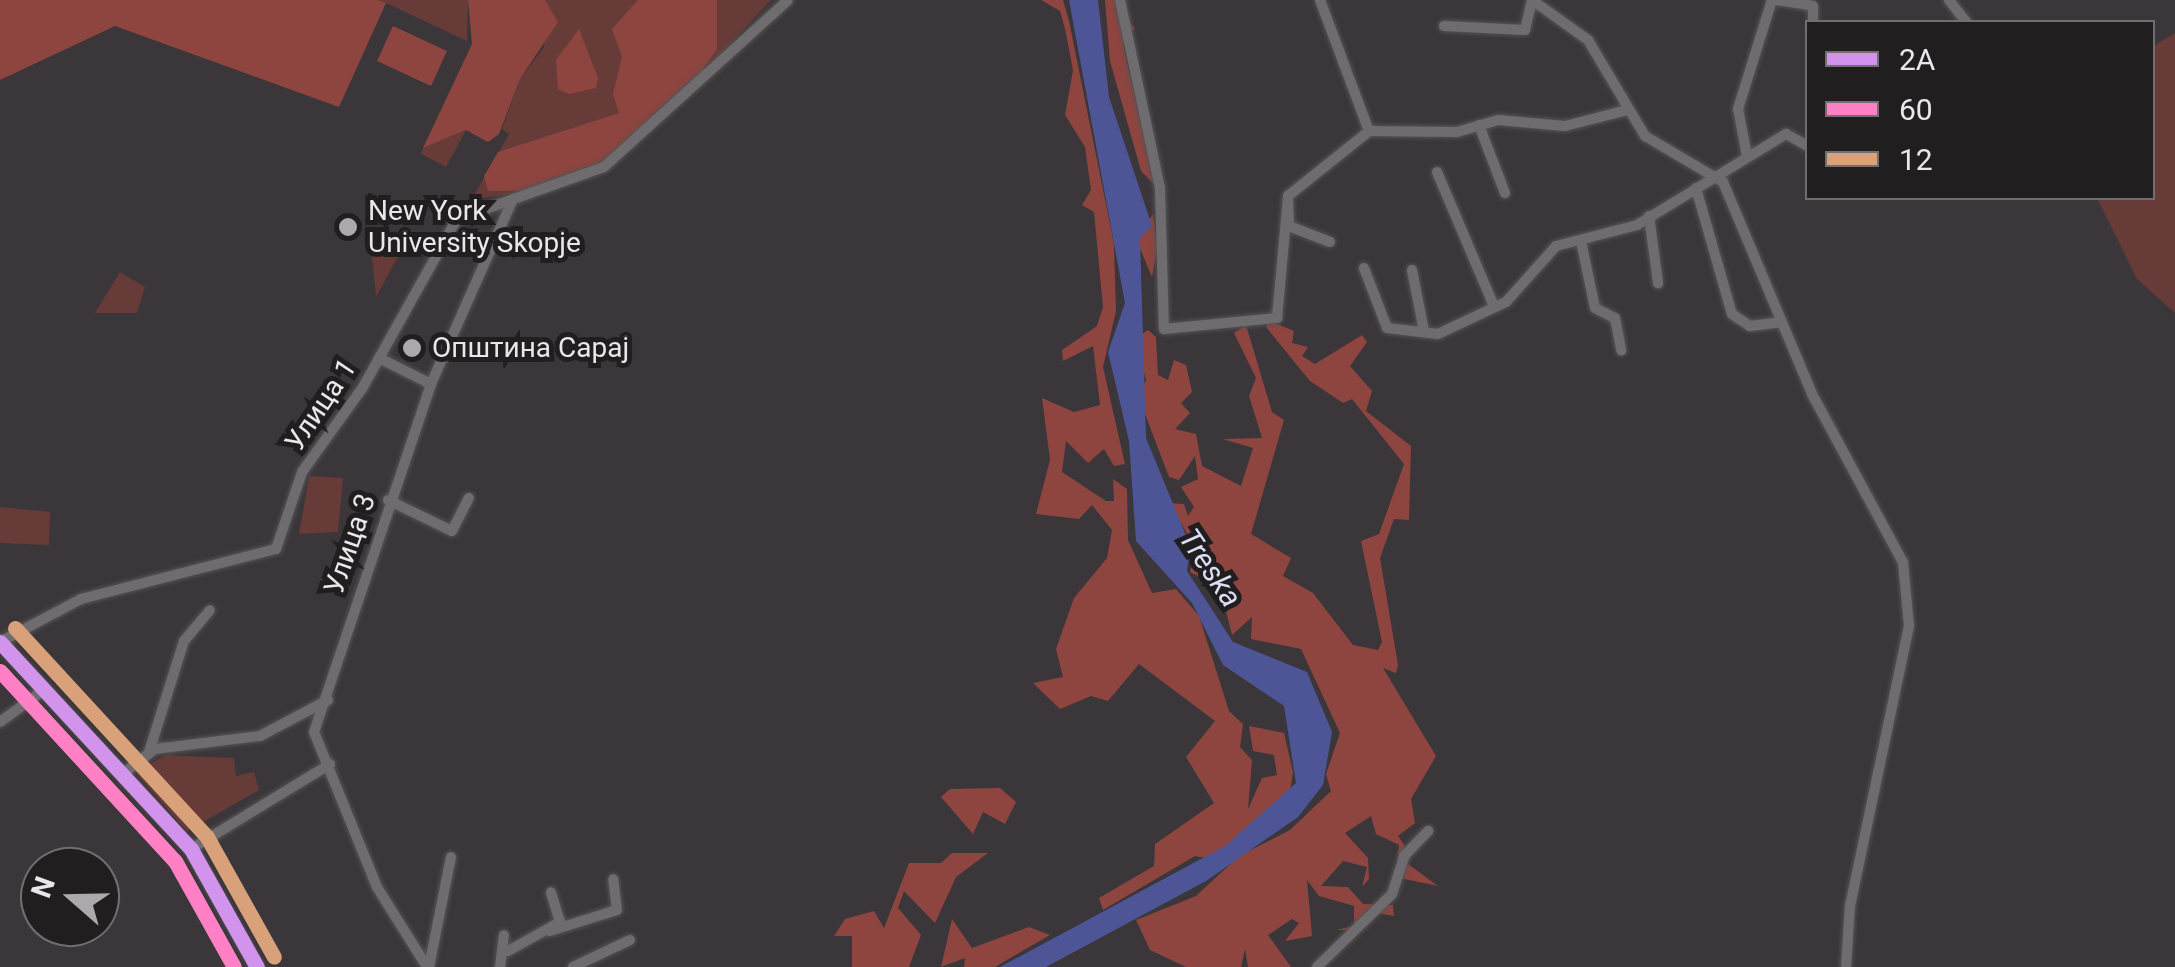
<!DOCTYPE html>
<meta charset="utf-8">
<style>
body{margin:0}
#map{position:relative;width:2175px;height:967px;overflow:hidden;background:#3a3639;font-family:Roboto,sans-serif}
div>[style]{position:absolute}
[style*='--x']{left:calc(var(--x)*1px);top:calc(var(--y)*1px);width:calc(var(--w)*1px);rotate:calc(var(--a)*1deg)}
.green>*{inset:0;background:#673b37}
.forest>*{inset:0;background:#8f453f}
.water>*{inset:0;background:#4e5597}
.roads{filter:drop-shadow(0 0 2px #565355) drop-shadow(0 0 2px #565355)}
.minor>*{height:10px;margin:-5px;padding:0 5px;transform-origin:5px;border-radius:5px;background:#6e6c6e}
.tertiary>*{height:12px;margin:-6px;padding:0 6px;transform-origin:6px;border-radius:6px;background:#6e6c6e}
.bus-1>*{height:15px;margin:-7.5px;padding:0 7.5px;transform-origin:7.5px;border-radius:7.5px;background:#d193ec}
.bus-2>*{height:15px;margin:-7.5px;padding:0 7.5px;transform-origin:7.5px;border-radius:7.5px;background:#ff80c5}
.bus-3>*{height:15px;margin:-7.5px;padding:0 7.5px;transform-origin:7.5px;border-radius:7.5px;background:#d9a179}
.dots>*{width:28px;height:28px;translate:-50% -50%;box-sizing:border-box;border:5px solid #211e20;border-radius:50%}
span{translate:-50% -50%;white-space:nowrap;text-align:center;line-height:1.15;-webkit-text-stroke:10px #211e20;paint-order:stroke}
.poi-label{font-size:28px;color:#eae7ea}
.left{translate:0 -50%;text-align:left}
.street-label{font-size:28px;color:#eae7ea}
.water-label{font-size:30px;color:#dadff4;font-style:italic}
.legend{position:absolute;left:1805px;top:20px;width:350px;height:180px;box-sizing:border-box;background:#211e20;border:2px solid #716e71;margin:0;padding:12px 18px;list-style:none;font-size:30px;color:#eae7ea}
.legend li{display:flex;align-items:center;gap:20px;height:50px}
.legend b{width:50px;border:2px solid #716e71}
.north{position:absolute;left:20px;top:847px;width:100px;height:100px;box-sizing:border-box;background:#211e20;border:2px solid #716e71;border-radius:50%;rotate:290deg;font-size:28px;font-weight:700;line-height:40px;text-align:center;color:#eae7ea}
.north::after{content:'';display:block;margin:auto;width:35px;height:45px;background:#aca9ac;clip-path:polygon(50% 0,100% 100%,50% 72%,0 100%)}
</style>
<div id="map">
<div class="green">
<i style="clip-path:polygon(378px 0,468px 0,467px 41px,386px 3px)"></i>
<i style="clip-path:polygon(545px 0,771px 0,692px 85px,547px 190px,472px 199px,509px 134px,502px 129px,520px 79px,544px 47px)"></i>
<i style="clip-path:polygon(2175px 33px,2175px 313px,2137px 279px,2097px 198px,2152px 198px,2153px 46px)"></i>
<i style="clip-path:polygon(466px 130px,446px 167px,421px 154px,423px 148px)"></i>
<i style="clip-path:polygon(407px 240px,376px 297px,372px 256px)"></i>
<i style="clip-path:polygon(120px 272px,145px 287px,137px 313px,95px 313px)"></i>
<i style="clip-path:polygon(309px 476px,343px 478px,338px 532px,299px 534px)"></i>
<i style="clip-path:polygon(0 507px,50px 512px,49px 545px,0 543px)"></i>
<i style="clip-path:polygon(166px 755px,234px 758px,236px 776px,254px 772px,259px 790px,187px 831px,135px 772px)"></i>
</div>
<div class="forest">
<i style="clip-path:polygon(0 0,378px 0,386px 3px,339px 107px,115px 26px,0 80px)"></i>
<i style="clip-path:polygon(468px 0,545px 0,558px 22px,520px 79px,499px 134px,488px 142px,466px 130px,423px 148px,472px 44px)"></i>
<i style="clip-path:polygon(638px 0,717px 0,717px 49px,692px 85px,618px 156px,547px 190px,488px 191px,484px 176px,498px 152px,619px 113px,613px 94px,622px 57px,612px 29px)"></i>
<i style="clip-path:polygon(1041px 0,1063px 0,1069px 21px,1114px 244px,1116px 311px,1103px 367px,1125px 464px,1114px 466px,1104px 449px,1088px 463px,1066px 441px,1062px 472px,1106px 501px,1114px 501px,1113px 479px,1127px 489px,1128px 540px,1152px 593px,1176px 589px,1199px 616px,1229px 711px,1243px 724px,1240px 747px,1252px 760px,1248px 809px,1262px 778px,1277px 775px,1274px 755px,1253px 751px,1249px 726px,1284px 733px,1293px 772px,1290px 791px,1211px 859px,1195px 856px,1103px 910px,1099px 898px,1154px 866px,1155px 844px,1214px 803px,1186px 757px,1215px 721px,1139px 664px,1108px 701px,1091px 696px,1060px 709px,1033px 683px,1063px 677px,1056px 649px,1074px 598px,1107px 558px,1112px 530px,1092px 505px,1079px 519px,1036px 514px,1050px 460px,1042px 398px,1074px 412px,1100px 405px,1093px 346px,1063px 361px,1062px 350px,1097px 326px,1103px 307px,1094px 212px,1082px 205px,1091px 190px,1085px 147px,1065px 115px,1073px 70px,1065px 29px,1060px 11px)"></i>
<i style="clip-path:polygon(1105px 0,1117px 0,1135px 30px,1124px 32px,1124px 49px,1155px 185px,1141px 171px,1110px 61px)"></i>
<i style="clip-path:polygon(393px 26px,447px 51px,431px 86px,377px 61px)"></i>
<i style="clip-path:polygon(579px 29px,598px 78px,596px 88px,569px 94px,558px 89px,556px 60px)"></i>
<i style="clip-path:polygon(1153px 214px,1157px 250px,1152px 277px,1136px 239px)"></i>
<i style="clip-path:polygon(1272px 308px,1281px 309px,1272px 322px,1294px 331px,1292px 343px,1308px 347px,1302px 356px,1315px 364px,1362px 335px,1367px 342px,1350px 366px,1372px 391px,1366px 411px,1411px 446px,1409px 520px,1394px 519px,1380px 558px,1398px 665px,1396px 673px,1383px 668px,1436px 756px,1411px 799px,1415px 823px,1398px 836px,1405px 846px,1400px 855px,1414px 843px,1408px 864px,1438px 886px,1395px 877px,1399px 845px,1376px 834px,1371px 816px,1345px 833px,1368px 858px,1369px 879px,1362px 887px,1367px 867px,1343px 861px,1321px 886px,1348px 887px,1363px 904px,1393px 905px,1394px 916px,1366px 911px,1362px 923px,1350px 930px,1336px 930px,1354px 926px,1354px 906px,1319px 896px,1307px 880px,1312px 936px,1285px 941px,1299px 923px,1292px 919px,1268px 935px,1291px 967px,1248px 967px,1245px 949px,1241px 967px,1186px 967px,1150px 950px,1136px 920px,1196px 896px,1239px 856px,1290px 830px,1331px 791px,1326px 774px,1340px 733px,1301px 649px,1251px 639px,1252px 617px,1232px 635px,1220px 587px,1190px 572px,1196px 550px,1170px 503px,1184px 504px,1188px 516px,1194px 507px,1181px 487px,1198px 479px,1195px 456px,1179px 480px,1169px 477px,1137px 393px,1146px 381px,1136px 338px,1148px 330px,1156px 337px,1158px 375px,1168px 380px,1174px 360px,1186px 365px,1192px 392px,1181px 403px,1190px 413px,1175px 429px,1196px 434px,1202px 466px,1241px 486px,1253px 448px,1223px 439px,1262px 438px,1249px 396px,1256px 378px,1234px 333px,1246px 325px,1272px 412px,1284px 420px,1251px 534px,1291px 558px,1283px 576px,1313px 593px,1353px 645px,1378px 650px,1382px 642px,1361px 541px,1379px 534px,1404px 464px,1352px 399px,1343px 403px,1310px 381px,1266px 327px)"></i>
<i style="clip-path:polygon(1000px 788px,1016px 802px,1005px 824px,983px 812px,973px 834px,941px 797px,950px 789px)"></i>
<i style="clip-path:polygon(952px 853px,988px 853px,956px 877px,935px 923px,904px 891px,898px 908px,921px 935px,909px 967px,852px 967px,852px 936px,834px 936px,845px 919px,874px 911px,884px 928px,909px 863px,941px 863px)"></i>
<i style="clip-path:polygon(952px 919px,972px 948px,1029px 927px,1050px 935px,995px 967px,964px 967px,965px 958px,941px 967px)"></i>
</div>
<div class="water">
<i style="clip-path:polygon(1069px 0,1098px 0,1109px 97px,1152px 226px,1140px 238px,1146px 438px,1190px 545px,1187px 571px,1233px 642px,1307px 672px,1332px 732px,1323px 785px,1298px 817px,1206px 881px,1046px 967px,1000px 967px,1225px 846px,1296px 783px,1284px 706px,1223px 665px,1192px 603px,1136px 541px,1129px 441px,1108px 352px,1125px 303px)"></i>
</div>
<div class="roads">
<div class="minor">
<i style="--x:1120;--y:0;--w:192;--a:78"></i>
<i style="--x:1160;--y:188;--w:141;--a:88.4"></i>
<i style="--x:1164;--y:329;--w:114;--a:-5.6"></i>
<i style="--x:1277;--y:318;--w:122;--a:-84.8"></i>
<i style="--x:1320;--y:0;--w:140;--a:69.5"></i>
<i style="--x:1532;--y:0;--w:69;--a:35.5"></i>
<i style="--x:1588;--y:40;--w:112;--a:59.3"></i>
<i style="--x:1645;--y:136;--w:91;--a:30.5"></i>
<i style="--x:1723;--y:182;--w:230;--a:67.2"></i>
<i style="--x:1812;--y:394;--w:191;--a:61.6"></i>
<i style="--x:1903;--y:562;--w:64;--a:84.6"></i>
<i style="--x:1909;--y:626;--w:285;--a:101.9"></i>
<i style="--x:1850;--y:905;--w:62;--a:93.7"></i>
<i style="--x:1777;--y:0;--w:36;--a:9"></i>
<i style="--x:1813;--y:6;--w:16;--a:90"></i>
<i style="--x:1949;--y:0;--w:28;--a:52"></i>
<i style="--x:1444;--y:26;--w:81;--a:2.8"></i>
<i style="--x:1525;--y:30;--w:31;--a:-77"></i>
<i style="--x:1479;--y:125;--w:73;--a:69.1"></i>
<i style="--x:1747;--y:156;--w:48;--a:-100.8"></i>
<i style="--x:1738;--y:109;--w:114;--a:-72.7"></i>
<i style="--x:1437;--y:172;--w:146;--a:67"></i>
<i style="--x:1696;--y:188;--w:131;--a:74.1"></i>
<i style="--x:1732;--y:314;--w:22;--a:34"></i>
<i style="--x:1750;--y:326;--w:31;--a:-7"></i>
<i style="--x:1649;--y:216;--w:68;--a:82.3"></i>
<i style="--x:1581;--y:241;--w:68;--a:78.2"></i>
<i style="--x:1595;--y:308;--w:22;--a:27"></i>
<i style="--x:1615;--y:318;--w:33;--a:79"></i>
<i style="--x:1330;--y:242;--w:44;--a:-158.7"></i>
<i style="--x:1289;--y:226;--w:30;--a:-92"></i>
<i style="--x:1288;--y:196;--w:104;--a:-38.7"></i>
<i style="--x:1369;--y:131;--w:88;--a:0.7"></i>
<i style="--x:1457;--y:132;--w:43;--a:-16.3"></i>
<i style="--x:1498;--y:120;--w:67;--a:5.1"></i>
<i style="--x:1565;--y:126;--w:61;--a:-14.3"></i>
<i style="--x:1364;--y:268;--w:64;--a:69"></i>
<i style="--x:1387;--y:328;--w:51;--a:6.7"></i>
<i style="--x:1438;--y:334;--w:75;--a:-25.2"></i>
<i style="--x:1506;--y:302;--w:75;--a:-48.2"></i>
<i style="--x:1556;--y:246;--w:84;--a:-14.5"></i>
<i style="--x:1637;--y:225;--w:175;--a:-31.4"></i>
<i style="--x:1786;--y:134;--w:25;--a:29"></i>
<i style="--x:1412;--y:270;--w:62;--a:78.9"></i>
<i style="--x:379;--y:358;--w:58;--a:26.6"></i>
<i style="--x:388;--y:500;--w:71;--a:25.8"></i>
<i style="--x:452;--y:531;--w:37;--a:-63"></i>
<i style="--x:0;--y:642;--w:92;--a:-28"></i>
<i style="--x:81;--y:599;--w:201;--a:-14.4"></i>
<i style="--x:276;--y:549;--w:81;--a:-71.3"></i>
<i style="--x:302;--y:472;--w:105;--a:-54.3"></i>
<i style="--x:363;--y:387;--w:193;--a:-60.8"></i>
<i style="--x:457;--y:219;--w:156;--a:-19.5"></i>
<i style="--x:604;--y:167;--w:248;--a:-42.2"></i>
<i style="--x:0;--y:722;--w:56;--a:-36.3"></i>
<i style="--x:149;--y:752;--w:116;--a:-72.5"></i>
<i style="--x:184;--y:641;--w:40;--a:-50"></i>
<i style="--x:124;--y:773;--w:39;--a:-38"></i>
<i style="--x:155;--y:749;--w:106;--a:-7.1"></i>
<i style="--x:260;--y:736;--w:77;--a:-27.9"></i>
<i style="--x:191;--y:849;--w:163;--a:-31.4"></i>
<i style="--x:550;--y:931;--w:70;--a:-17.4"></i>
<i style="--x:617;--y:910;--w:31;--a:-97"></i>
<i style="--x:508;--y:951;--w:60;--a:-29.1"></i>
<i style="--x:560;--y:922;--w:31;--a:-107"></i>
<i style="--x:427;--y:967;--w:94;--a:-122"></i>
<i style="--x:377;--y:887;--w:167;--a:-112.1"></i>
<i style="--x:314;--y:732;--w:367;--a:-71.4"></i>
<i style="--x:431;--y:384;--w:202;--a:-66.1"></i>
<i style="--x:429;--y:967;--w:112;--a:-78.7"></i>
<i style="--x:500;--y:967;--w:32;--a:-83"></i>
<i style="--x:573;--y:967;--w:63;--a:-25.3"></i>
<i style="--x:1317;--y:967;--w:105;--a:-44.2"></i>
<i style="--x:1392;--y:894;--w:40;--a:-72"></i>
<i style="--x:1404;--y:856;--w:35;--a:-46"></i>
</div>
<div class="tertiary">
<i style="--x:0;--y:642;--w:282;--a:47.3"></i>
<i style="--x:191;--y:849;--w:135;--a:60.8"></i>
</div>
</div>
<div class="bus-1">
<i style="--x:0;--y:642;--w:282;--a:47.3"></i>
<i style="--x:191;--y:849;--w:135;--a:60.8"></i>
</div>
<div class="bus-2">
<i style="--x:0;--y:671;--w:258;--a:47.4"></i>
<i style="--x:175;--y:861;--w:121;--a:60.9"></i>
</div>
<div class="bus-3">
<i style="--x:15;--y:628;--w:284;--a:47.4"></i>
<i style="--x:207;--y:837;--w:137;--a:60.8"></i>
</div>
<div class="dots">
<i style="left:348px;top:227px;background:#aca9ac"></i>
<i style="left:412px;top:348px;background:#aca9ac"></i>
</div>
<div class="poi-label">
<span class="left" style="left:368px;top:227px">New York<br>University Skopje</span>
<span class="left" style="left:432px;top:348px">Општина Сарај</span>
</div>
<div class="street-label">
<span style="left:321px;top:405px;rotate:-56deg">Улица 1</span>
<span style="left:350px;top:544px;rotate:-71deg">Улица 3</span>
</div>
<div class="water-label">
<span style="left:1210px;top:568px;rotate:56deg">Treska</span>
</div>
<ul class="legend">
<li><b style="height:12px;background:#d193ec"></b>2A</li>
<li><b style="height:12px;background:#ff80c5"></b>60</li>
<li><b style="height:12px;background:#d9a179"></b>12</li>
</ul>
<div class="north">N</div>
</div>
